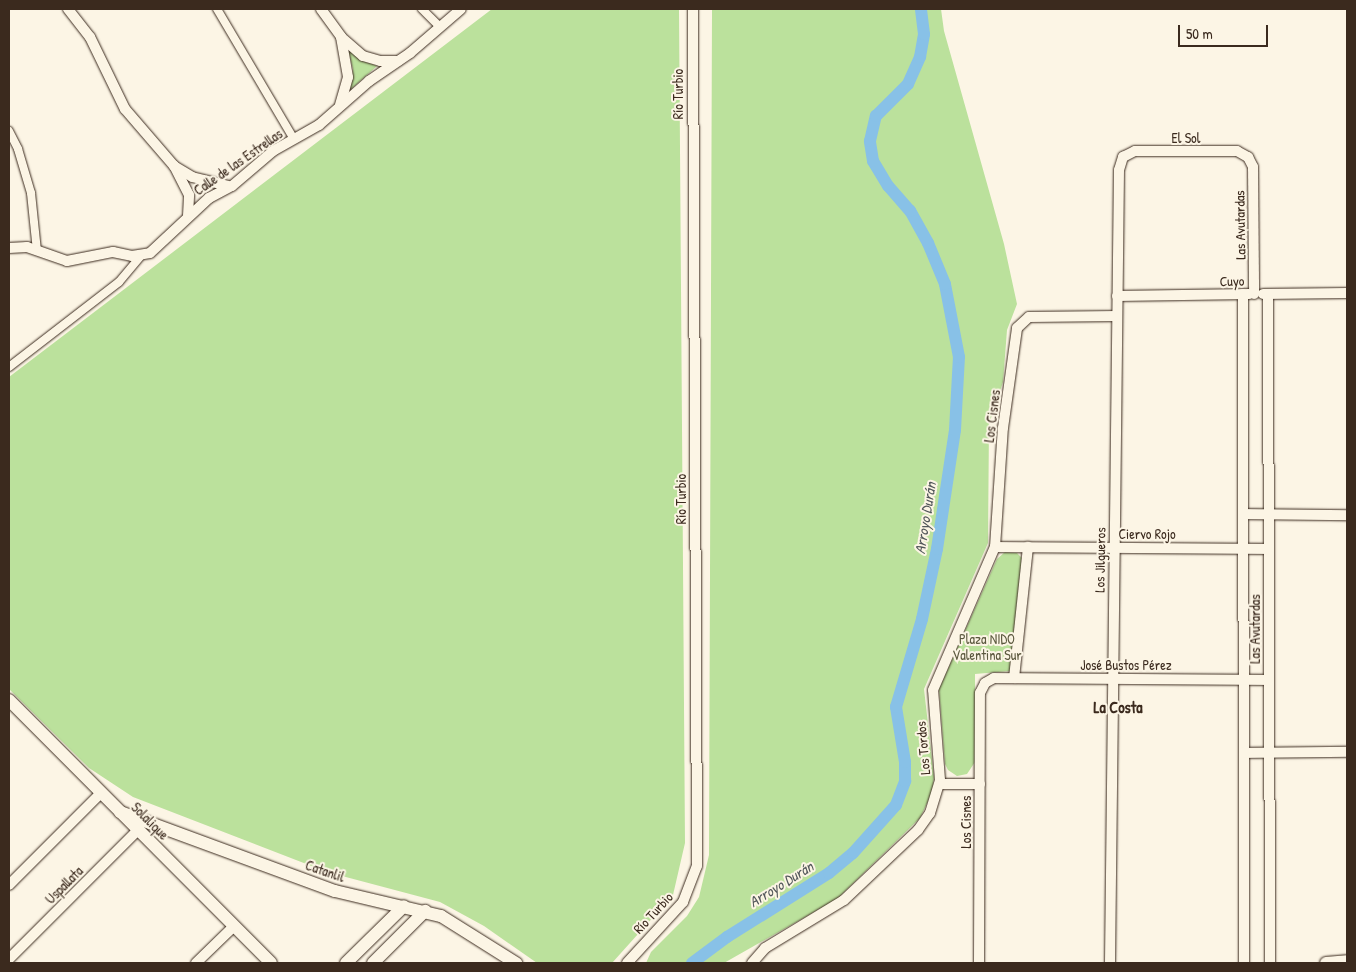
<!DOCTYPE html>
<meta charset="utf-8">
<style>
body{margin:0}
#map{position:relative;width:1356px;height:972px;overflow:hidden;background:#fcf5e5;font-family:"Patrick Hand",sans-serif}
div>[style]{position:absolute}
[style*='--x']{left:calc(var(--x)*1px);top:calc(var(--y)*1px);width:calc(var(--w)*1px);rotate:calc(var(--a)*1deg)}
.green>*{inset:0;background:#bbe19c}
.canal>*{height:12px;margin:-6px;padding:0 6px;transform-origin:6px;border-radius:6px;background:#88c1e7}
.roads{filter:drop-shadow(0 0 1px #3b2a1e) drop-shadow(0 0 1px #3b2a1e)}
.pedestrian>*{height:8px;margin:-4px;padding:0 4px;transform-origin:4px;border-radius:4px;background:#fcf5e5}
.minor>*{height:10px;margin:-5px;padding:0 5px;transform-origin:5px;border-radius:5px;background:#fcf5e5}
.tertiary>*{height:12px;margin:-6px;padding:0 6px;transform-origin:6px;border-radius:6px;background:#fcf5e5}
span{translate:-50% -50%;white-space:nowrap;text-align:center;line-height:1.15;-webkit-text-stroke:4px #fcf5e5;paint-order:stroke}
.street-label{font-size:14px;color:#3b2a1e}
.park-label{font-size:14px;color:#5b583e}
.water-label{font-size:15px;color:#52575a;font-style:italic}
.quarter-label{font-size:16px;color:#3b2a1e;font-weight:700}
.frame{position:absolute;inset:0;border:10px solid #3b2a1e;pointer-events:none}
.scale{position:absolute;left:1178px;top:25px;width:90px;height:22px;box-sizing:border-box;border:2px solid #3b2a1e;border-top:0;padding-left:6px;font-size:15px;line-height:18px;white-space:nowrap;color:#3b2a1e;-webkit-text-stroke:4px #fcf5e5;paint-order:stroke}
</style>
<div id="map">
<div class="green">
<i style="clip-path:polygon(492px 9px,679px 9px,685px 843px,673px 895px,612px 963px,537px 963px,484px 926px,440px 902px,327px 872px,133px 797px,89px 768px,9px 689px,9px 377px)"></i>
<i style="clip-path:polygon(712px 9px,941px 9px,944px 31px,1004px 244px,1017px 304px,1007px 330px,1003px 382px,989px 424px,988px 543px,924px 689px,934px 777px,932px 793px,920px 818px,837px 899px,724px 963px,646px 963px,651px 952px,687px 916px,699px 897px,709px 855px)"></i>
<i style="clip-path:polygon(348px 50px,362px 60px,377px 66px,350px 90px,353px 69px)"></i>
<i style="clip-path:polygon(1005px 552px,1017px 553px,1022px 558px,1010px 671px,975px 674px,975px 762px,967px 774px,957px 776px,948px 770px,945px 764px,939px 689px,997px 559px)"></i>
</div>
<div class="canal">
<i style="--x:692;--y:963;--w:44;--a:-36.6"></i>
<i style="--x:727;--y:937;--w:120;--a:-32.1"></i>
<i style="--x:829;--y:873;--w:31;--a:-40"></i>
<i style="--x:853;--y:853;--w:64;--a:-48.1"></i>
<i style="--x:896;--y:805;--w:26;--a:-69"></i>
<i style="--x:905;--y:781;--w:19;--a:-90"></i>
<i style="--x:905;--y:762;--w:56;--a:-99.3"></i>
<i style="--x:896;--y:707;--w:92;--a:-73.5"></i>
<i style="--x:922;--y:619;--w:72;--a:-77.9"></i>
<i style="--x:937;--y:549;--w:120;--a:-81.4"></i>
<i style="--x:955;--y:430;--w:73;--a:-86.9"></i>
<i style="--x:959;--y:357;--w:74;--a:-100.9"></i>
<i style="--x:945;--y:284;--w:44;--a:-112.5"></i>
<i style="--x:928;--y:243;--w:37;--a:-119"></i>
<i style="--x:910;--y:211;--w:33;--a:-131"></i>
<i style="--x:888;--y:186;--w:29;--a:-121"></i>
<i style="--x:873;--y:161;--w:20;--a:-99"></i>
<i style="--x:870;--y:141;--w:26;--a:-77"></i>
<i style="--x:876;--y:116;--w:45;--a:-45"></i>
<i style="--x:908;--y:84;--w:30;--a:-66"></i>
<i style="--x:920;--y:57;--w:23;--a:-80"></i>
<i style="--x:924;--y:34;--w:25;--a:-97"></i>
</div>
<div class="roads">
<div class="pedestrian">
<i style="--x:217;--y:9;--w:151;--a:59.4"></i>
<i style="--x:422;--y:9;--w:25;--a:45"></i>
<i style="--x:9;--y:131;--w:20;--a:63"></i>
<i style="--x:18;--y:149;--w:46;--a:73.5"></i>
<i style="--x:31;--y:193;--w:58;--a:84.1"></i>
<i style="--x:9;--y:367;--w:139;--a:-37.7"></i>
<i style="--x:119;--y:282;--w:34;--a:-50"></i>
</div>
<div class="minor">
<i style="--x:68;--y:9;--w:36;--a:52"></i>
<i style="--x:90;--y:37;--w:80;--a:64.1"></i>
<i style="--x:125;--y:109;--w:75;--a:49.3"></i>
<i style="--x:321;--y:9;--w:34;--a:54"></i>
<i style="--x:340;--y:105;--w:29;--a:-74"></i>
<i style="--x:348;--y:77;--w:41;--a:-99.9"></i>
<i style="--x:341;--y:37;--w:29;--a:41"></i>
<i style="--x:363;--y:56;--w:18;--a:16"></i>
<i style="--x:380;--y:61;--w:18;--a:0"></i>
<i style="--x:188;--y:216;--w:21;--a:-87"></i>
<i style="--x:189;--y:195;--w:33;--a:-117"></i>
<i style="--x:174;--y:166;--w:21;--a:31"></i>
<i style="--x:192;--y:177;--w:37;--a:14"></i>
<i style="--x:9;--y:248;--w:18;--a:-3"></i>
<i style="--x:27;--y:247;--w:42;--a:19.3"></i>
<i style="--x:67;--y:261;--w:47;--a:-11.1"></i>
<i style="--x:113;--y:252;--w:19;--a:12"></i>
<i style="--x:132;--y:256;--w:18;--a:-9"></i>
<i style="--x:150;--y:253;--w:81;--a:-43"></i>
<i style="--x:209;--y:198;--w:26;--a:-28"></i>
<i style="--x:232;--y:186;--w:54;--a:-40.5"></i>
<i style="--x:273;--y:151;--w:53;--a:-29.5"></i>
<i style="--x:319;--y:125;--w:67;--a:-41.3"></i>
<i style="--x:369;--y:81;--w:50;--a:-34.3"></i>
<i style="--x:410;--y:53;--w:67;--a:-40.8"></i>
<i style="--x:1243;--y:294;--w:669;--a:89.91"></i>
<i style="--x:1263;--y:294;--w:84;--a:-0.7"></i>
<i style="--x:1268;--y:294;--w:669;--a:89.83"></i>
<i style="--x:1117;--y:296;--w:132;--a:-0.9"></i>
<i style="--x:1244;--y:514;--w:103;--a:0.6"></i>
<i style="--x:995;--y:547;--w:274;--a:0.4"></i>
<i style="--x:1014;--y:678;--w:132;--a:-83.9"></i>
<i style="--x:1244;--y:753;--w:103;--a:-0.6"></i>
<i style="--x:940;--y:784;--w:40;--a:0"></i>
<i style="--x:9;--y:885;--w:130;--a:-45"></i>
<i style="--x:9;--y:959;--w:182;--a:-45"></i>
<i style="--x:196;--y:963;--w:53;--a:-44.2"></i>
<i style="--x:627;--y:963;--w:83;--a:-47.4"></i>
<i style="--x:683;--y:902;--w:39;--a:-69"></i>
<i style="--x:697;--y:866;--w:857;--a:-90.27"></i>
<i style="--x:752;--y:963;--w:20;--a:-49"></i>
<i style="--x:765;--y:948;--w:92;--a:-31.3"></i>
<i style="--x:844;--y:900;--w:102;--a:-43.4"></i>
<i style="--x:918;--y:830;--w:21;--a:-55"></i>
<i style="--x:930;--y:813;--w:34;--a:-73"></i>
<i style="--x:940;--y:780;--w:90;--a:-94.4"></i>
<i style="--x:933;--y:690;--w:156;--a:-66.6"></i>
<i style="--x:995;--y:547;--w:119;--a:-86.2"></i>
<i style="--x:1003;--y:428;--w:101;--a:-82"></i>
<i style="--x:1017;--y:328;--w:16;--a:-43"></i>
<i style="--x:1029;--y:317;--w:88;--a:-0.7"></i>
<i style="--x:979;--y:963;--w:270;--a:-89.8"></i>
<i style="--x:980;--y:693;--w:11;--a:-63"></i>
<i style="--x:985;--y:683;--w:10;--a:-29"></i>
<i style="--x:994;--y:678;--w:275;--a:0.4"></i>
<i style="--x:1110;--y:963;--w:793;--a:-89.35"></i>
<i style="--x:1119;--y:170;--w:14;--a:-73"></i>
<i style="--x:1123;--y:157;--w:13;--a:-27"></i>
<i style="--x:1135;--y:151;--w:102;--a:0"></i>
<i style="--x:1237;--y:151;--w:13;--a:29"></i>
<i style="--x:1248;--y:157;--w:11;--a:63"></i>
<i style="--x:1253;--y:167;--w:127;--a:89.5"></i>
</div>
<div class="tertiary">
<i style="--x:9;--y:700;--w:371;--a:45.1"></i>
<i style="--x:120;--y:812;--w:229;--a:20.2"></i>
<i style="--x:335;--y:891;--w:109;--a:13.3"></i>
<i style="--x:441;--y:916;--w:89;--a:32.1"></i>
<i style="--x:346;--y:963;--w:81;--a:-44.5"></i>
<i style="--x:373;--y:963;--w:74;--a:-45"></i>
<i style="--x:1326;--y:963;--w:21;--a:-5"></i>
</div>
</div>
<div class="street-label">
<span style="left:678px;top:94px;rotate:-90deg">Río Turbio</span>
<span style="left:1186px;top:138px">El Sol</span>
<span style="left:238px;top:162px;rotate:-35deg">Calle de las Estrellas</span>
<span style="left:1240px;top:225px;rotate:-91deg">Las Avutardas</span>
<span style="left:1232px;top:281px;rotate:-1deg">Cuyo</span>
<span style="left:992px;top:416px;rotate:-83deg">Los Cisnes</span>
<span style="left:681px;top:499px;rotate:-90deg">Río Turbio</span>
<span style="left:1147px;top:534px">Ciervo Rojo</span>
<span style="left:1100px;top:560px;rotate:-89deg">Los Jilgueros</span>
<span style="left:1255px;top:629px;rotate:-90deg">Las Avutardas</span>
<span style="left:1126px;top:665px">José Bustos Pérez</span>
<span style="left:923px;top:748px;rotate:-95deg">Los Tordos</span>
<span style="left:150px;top:821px;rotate:45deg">Solalique</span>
<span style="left:966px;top:822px;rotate:-90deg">Los Cisnes</span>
<span style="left:325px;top:871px;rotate:19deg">Catanlil</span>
<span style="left:64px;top:885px;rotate:-45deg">Uspallata</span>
<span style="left:653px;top:913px;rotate:-47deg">Río Turbio</span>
</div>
<div class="park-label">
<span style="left:987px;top:647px">Plaza NIDO<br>Valentina Sur</span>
</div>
<div class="water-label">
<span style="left:925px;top:518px;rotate:-81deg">Arroyo Durán</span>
<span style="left:781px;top:884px;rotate:-32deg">Arroyo Durán</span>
</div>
<div class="quarter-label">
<span style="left:1118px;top:707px">La Costa</span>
</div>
<div class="frame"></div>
<div class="scale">50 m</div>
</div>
